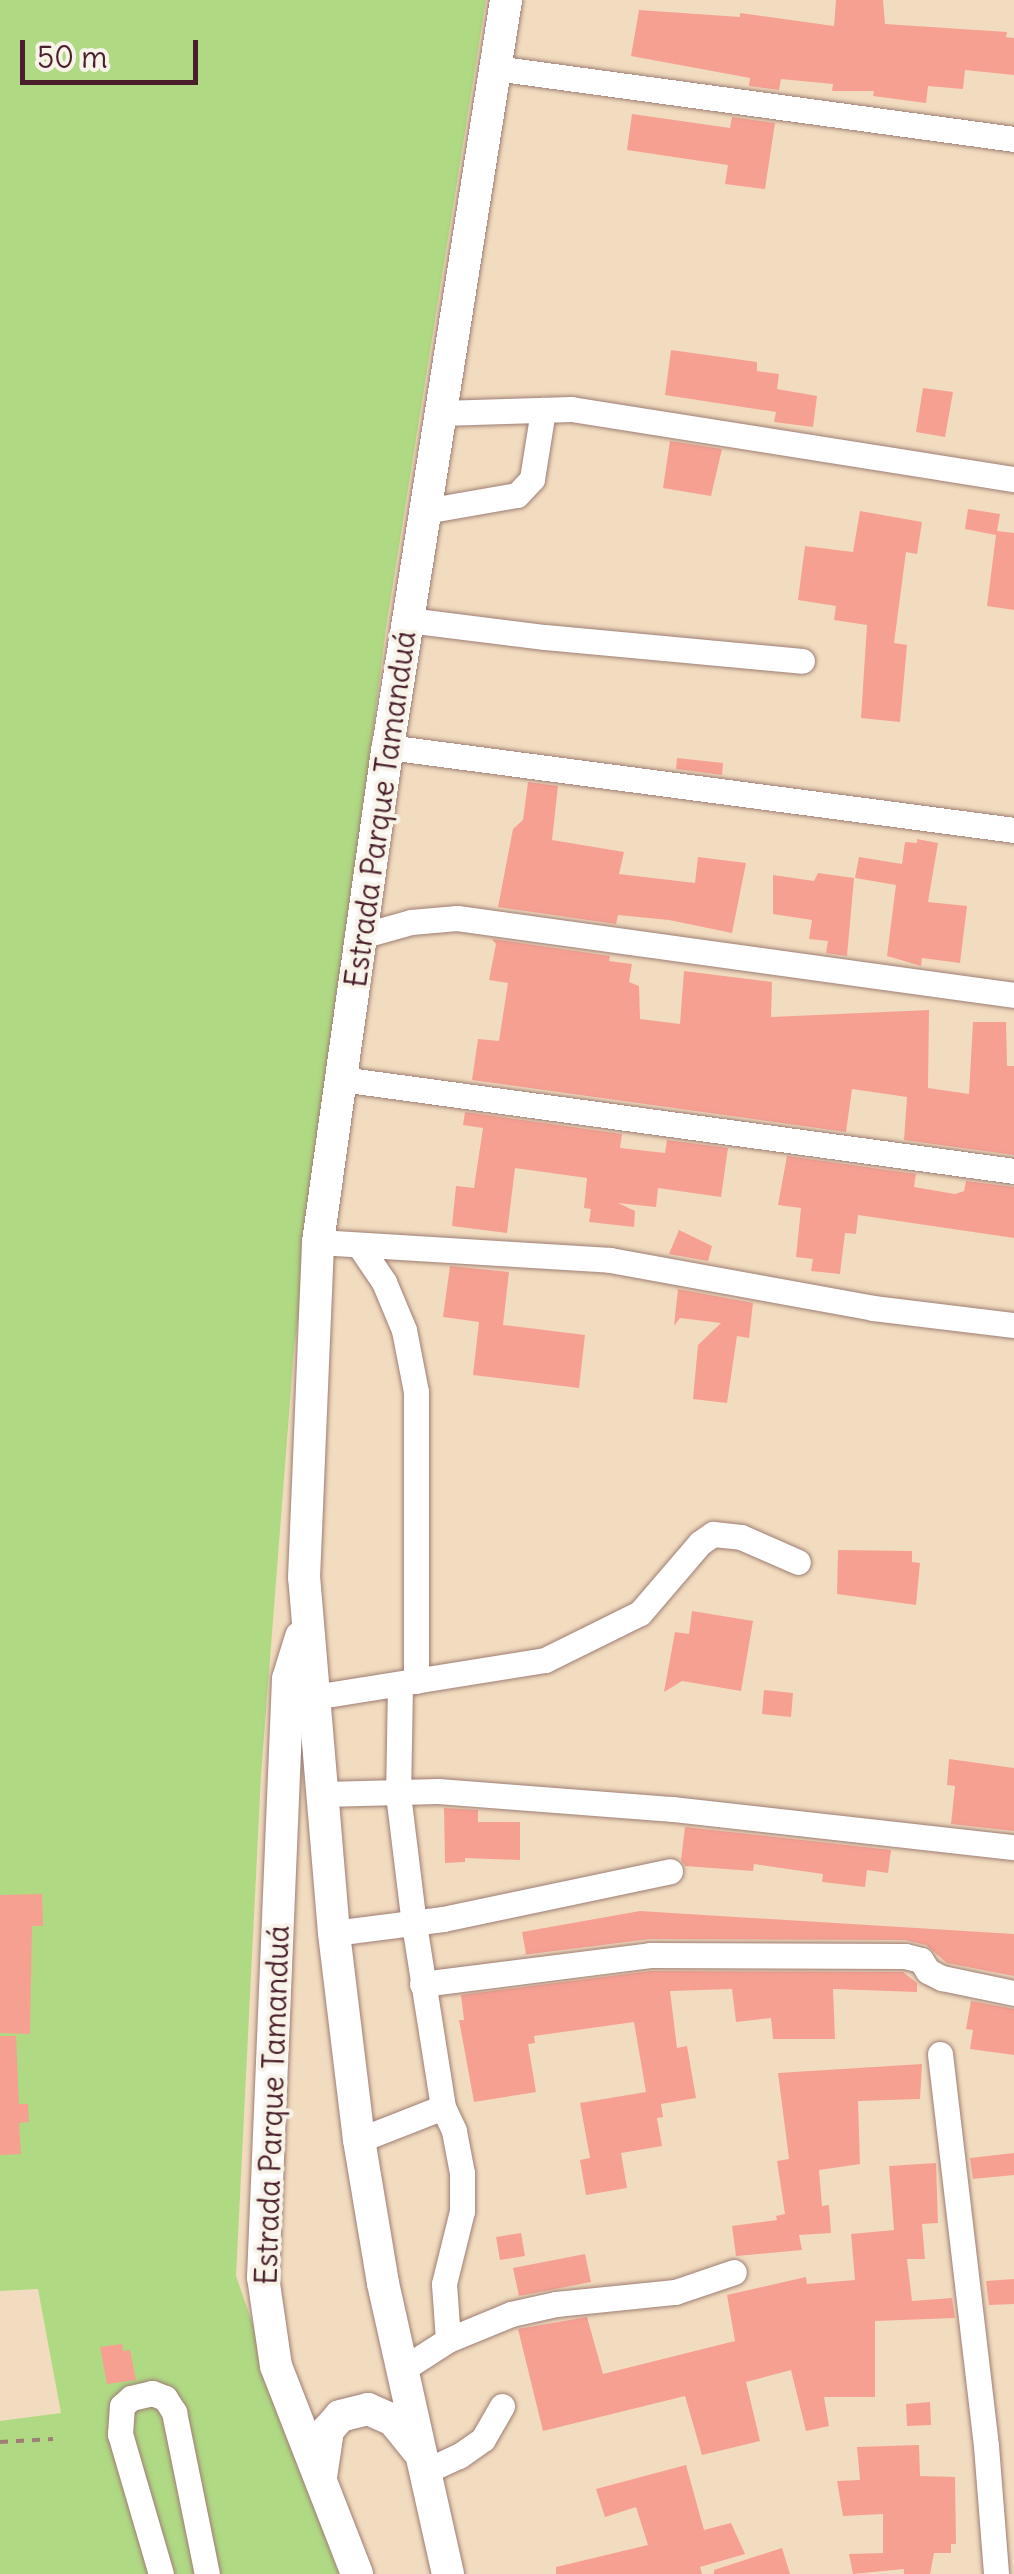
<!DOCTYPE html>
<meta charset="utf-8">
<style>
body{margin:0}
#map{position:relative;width:1014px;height:2574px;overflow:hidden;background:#f2dcbf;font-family:Delius,sans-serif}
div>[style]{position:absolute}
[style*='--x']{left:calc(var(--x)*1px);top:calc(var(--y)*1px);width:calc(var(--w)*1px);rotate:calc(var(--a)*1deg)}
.green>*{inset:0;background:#b0d984}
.building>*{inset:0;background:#f6a092}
.path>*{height:4px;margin-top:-2px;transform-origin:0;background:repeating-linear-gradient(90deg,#9e7e75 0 8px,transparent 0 16px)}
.roads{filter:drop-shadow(0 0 2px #9e7e75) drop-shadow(0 0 2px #9e7e75)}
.minor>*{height:25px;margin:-12.5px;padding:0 12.5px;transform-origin:12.5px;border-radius:12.5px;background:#fff}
.major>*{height:32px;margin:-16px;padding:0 16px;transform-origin:16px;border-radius:16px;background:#fff}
span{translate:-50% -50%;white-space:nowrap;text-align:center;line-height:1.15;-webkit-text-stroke:8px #f7f3e8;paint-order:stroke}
.street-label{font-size:30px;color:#4a1f2b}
.scale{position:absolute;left:20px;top:40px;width:178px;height:45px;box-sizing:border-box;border:5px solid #4a1f2b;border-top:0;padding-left:12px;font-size:30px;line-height:35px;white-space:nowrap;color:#4a1f2b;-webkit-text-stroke:8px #f7f3e8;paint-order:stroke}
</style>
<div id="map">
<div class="green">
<i style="clip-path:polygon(0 0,486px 0,386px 628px,294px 1350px,261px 1775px,236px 2276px,339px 2574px,0 2574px,0 2421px,61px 2413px,38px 2289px,0 2291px)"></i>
</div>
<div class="building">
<i style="clip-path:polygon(836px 0,883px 0,885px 24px,1007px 32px,1006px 37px,1014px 38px,1014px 75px,965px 70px,963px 89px,928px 86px,926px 103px,873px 96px,874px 91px,832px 91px,833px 84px,781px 79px,779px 90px,749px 86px,750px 78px,631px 56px,639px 10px,740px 17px,740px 13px,834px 26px)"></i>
<i style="clip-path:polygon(632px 114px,730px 128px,732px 117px,775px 123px,765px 189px,725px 184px,728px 165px,627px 150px)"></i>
<i style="clip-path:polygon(671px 350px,757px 362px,757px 371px,779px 374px,777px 389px,817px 396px,813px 427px,774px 422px,776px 412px,665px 395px)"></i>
<i style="clip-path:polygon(923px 388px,953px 392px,945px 437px,916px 432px)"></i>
<i style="clip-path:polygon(670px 441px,722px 449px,711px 496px,663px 488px)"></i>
<i style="clip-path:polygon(968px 509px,1000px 514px,997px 531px,1014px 533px,1014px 610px,987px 606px,996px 535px,965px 529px)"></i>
<i style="clip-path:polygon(860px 511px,922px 522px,917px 554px,906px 552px,894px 643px,907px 645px,900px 722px,861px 718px,867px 625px,834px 620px,836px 606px,798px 600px,805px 546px,853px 552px)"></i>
<i style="clip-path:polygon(677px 758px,723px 763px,722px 775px,676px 769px)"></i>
<i style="clip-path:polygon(528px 782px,558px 786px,552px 840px,624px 852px,619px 874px,695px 883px,698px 857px,746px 863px,732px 933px,669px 920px,618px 915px,616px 924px,498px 907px,513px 829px,523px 820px)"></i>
<i style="clip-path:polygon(917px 839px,938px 843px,928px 902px,967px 906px,960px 963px,922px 958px,921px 966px,887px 956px,896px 885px,855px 878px,859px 857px,902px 864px,905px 842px,917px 843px)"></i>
<i style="clip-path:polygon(818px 873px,854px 878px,847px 956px,826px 953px,828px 941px,809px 939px,812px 920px,773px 914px,773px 875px,814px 881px)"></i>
<i style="clip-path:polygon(492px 939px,610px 956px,609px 961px,632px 964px,629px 982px,639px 986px,640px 1019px,680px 1024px,684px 971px,772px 982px,771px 1017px,929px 1010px,928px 1088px,969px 1094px,973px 1022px,1006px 1022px,1007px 1066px,1014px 1066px,1014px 1155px,904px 1140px,907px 1097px,852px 1089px,846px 1132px,472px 1080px,478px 1039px,499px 1041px,508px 983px,489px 980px,496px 944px)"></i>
<i style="clip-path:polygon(465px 1112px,622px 1134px,620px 1148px,665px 1153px,667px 1140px,728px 1148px,721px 1197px,658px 1188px,656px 1207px,618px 1203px,635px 1211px,634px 1227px,589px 1222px,591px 1209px,584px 1208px,587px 1178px,515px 1168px,507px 1233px,452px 1226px,456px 1186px,474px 1188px,483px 1128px,463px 1125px)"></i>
<i style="clip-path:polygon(787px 1156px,916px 1174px,914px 1187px,955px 1194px,964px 1191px,966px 1181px,1014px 1187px,1014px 1238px,858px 1215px,856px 1234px,845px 1233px,840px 1274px,811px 1271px,813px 1259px,796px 1257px,801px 1208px,778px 1205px)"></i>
<i style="clip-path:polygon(679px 1230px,712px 1246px,708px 1261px,669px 1254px)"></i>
<i style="clip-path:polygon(450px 1266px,509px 1272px,503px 1325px,585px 1335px,579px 1388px,473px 1375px,479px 1322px,443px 1317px)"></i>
<i style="clip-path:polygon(678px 1289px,753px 1303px,749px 1338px,737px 1336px,727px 1403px,693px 1399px,698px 1345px,721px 1323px,680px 1318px,674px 1326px)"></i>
<i style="clip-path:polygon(838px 1550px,912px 1551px,912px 1562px,920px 1563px,916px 1605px,837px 1594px)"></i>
<i style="clip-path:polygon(692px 1611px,753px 1621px,741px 1691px,682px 1681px,664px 1692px,675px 1632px,689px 1634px)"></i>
<i style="clip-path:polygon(764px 1690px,793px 1693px,791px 1717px,762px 1714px)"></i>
<i style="clip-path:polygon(949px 1759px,1014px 1768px,1014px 1831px,951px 1824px,955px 1786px,947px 1785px)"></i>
<i style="clip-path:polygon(444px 1808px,478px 1810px,478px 1822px,520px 1822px,520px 1860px,465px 1858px,465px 1862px,445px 1863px)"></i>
<i style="clip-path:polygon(685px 1827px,891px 1850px,888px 1873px,867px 1870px,865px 1887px,822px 1882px,823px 1874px,754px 1864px,753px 1871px,685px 1866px,681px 1860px)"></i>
<i style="clip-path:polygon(42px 1894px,43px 1926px,32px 1926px,30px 2034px,0 2033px,0 1895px)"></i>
<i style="clip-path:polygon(640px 1911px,1014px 1934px,1014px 1976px,947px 1963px,926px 1945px,905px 1940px,650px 1939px,522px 1955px,526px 1954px,522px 1932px)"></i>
<i style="clip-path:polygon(651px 1971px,903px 1972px,917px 1983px,917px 1992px,833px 1989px,835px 2039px,773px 2039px,771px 2018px,736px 2022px,732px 1989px,670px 1991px,677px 2048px,687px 2046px,696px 2098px,661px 2104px,663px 2117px,657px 2118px,662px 2146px,621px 2153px,627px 2188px,586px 2195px,580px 2160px,590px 2158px,580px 2103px,646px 2092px,634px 2022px,534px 2036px,535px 2043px,528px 2044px,536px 2092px,474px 2102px,459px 2020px,464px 2020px,461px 1995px)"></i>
<i style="clip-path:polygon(971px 2001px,1014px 2009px,1014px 2055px,970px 2049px,973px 2030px,966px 2029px)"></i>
<i style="clip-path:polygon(0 2036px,16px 2036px,19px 2104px,28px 2104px,29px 2122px,19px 2123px,21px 2154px,0 2155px)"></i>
<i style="clip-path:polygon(922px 2064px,920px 2099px,858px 2101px,860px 2164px,819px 2170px,822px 2206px,829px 2205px,831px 2233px,799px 2235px,802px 2250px,736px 2256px,732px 2226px,777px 2220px,776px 2216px,785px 2214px,777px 2161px,789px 2159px,778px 2073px)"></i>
<i style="clip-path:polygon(1014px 2153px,1014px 2175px,973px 2179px,970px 2158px)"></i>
<i style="clip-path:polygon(936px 2163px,938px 2223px,922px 2224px,925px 2259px,907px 2259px,912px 2301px,952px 2298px,955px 2318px,875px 2321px,875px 2397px,824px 2397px,829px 2426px,806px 2431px,791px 2370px,746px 2382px,760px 2441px,702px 2455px,685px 2396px,543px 2431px,518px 2329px,587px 2317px,603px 2374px,735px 2341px,727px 2295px,806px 2277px,807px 2284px,855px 2280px,851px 2234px,894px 2230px,889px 2166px)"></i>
<i style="clip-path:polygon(521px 2233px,525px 2256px,500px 2260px,496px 2237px)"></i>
<i style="clip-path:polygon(585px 2254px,591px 2282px,519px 2296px,513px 2268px)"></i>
<i style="clip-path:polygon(1014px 2279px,1014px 2304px,989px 2305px,986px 2281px)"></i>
<i style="clip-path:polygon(122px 2344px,123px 2351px,130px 2350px,136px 2380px,107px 2384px,100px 2347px)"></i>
<i style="clip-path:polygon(930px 2402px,931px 2425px,907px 2426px,906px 2404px)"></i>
<i style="clip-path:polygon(919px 2445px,920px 2476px,955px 2477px,956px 2544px,951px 2544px,951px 2553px,934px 2553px,930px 2574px,904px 2574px,904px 2569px,853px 2574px,849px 2554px,883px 2553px,883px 2514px,843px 2516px,837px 2481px,860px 2480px,857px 2447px)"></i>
<i style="clip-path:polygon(686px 2465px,704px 2530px,731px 2523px,745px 2554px,700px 2567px,702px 2574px,556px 2574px,556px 2567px,648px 2545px,636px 2507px,605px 2517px,596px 2489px)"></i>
<i style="clip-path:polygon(782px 2548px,790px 2574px,714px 2574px,714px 2570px)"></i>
</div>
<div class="path">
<i style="--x:0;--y:2442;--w:53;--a:-3.2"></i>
</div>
<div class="roads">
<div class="minor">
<i style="--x:495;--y:68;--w:524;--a:7.79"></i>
<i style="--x:440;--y:413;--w:131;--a:-1.7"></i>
<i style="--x:571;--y:409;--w:448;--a:9"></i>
<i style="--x:425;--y:511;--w:93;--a:-9.9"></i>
<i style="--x:517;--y:495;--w:22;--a:-47"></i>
<i style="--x:532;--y:479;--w:70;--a:-80.9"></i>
<i style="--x:408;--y:620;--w:138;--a:7.1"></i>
<i style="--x:545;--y:637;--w:258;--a:5.3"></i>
<i style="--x:388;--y:747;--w:631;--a:7.55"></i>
<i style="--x:361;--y:936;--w:52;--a:-15.6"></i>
<i style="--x:411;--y:922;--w:46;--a:-5"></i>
<i style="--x:457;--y:918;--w:562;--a:7.87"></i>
<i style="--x:341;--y:1079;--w:679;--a:7.78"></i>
<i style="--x:318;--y:1242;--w:293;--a:3.5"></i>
<i style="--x:610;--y:1260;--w:267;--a:10.3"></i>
<i style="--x:873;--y:1308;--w:142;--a:6.9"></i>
<i style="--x:359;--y:1245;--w:45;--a:56"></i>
<i style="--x:384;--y:1282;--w:52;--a:67.4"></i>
<i style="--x:404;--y:1330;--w:63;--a:79"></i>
<i style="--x:416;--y:1392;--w:289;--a:90"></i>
<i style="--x:400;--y:1684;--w:110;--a:91"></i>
<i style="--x:398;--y:1794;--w:131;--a:83"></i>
<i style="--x:414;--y:1924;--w:185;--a:81"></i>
<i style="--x:443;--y:2107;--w:26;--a:65"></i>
<i style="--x:454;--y:2131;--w:43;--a:79.2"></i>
<i style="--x:462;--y:2173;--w:38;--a:90"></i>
<i style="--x:462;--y:2211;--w:75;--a:103.9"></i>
<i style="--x:444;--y:2284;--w:56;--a:85.9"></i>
<i style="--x:314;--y:1697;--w:234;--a:-9.1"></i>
<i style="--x:545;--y:1660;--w:106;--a:-26.3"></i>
<i style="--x:640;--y:1613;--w:92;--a:-49.4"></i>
<i style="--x:700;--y:1543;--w:16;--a:-35"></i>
<i style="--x:713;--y:1534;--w:28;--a:6"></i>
<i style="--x:741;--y:1537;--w:62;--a:23.7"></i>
<i style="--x:323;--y:1794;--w:115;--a:-1.5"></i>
<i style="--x:438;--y:1791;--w:236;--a:4.4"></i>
<i style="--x:673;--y:1809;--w:343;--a:6.4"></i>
<i style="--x:334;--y:1933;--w:110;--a:-7.3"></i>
<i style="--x:443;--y:1919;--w:232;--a:-11.9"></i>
<i style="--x:422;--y:1984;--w:230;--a:-7.2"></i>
<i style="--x:650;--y:1955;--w:255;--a:0.2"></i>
<i style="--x:905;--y:1956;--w:16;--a:14"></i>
<i style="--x:921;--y:1960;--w:13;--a:58"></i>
<i style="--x:928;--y:1971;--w:16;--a:27"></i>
<i style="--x:942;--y:1978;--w:74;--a:11.8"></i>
<i style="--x:940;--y:2054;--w:395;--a:83.3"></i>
<i style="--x:986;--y:2446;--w:128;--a:85.5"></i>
<i style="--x:359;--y:2140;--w:90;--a:-21.4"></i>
<i style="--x:403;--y:2369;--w:54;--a:-32.8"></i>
<i style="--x:448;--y:2340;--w:68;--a:-22.4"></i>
<i style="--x:511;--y:2314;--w:46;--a:-12.5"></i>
<i style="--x:556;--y:2304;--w:120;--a:-5.8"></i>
<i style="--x:675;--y:2292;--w:62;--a:-18.7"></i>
<i style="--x:424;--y:2472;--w:38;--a:-25"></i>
<i style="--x:459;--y:2456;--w:29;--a:-35"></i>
<i style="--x:483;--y:2439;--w:38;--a:-60"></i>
<i style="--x:161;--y:2574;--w:146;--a:-106.3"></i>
<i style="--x:120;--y:2434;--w:28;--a:-86"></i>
<i style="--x:122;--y:2406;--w:12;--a:-42"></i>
<i style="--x:131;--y:2398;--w:22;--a:-13"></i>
<i style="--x:152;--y:2393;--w:14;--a:21"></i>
<i style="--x:165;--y:2398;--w:17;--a:57"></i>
<i style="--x:174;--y:2412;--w:165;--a:78.5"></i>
</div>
<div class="major">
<i style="--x:301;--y:1637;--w:44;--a:107.2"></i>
<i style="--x:288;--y:1679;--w:599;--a:92.39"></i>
<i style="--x:263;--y:2277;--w:90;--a:81.7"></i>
<i style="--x:276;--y:2366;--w:223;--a:68.7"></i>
<i style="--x:321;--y:2477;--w:48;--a:-81.5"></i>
<i style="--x:328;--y:2430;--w:18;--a:-49"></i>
<i style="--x:340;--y:2416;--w:29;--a:-14"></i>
<i style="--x:368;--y:2409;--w:27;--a:24"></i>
<i style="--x:393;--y:2420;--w:38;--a:51"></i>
<i style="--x:448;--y:2574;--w:298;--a:-102.6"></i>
<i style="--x:383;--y:2283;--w:145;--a:-99.5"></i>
<i style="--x:359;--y:2140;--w:209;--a:-96.9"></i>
<i style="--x:334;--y:1933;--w:356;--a:-94.8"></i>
<i style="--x:304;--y:1578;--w:336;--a:-87.6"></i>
<i style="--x:318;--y:1242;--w:500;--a:-82"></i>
<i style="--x:388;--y:747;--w:756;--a:-81.02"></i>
</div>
</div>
<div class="street-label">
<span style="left:380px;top:809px;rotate:-82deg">Estrada Parque Tamanduá</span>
<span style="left:272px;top:2105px;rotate:-88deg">Estrada Parque Tamanduá</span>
</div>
<div class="scale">50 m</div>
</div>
